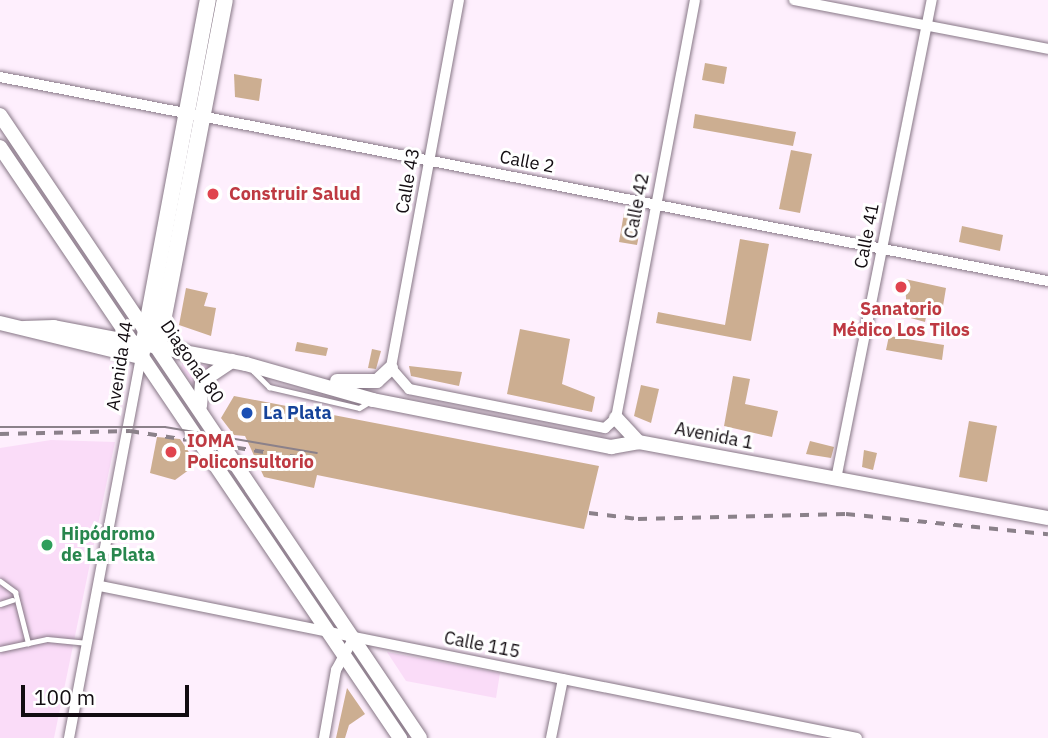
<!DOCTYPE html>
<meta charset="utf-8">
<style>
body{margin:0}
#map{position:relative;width:1048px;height:738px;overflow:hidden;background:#feeffd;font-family:"IBM Plex Sans",sans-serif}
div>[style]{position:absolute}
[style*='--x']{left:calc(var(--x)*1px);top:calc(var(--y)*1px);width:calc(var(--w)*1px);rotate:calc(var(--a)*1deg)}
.green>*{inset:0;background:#fadcf8}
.building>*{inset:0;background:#ccae91}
.roads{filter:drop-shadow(0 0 2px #877786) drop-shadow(0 0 2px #877786)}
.lane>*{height:5px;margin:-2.5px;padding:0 2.5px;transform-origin:2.5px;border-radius:2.5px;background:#fff}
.street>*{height:10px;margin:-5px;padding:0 5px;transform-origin:5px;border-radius:5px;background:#fff}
.secondary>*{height:14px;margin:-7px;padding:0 7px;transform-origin:7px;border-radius:7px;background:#fff}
.primary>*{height:16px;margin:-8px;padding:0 8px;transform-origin:8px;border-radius:8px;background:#fff}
.tram>*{height:2px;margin:-1px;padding:0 1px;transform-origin:1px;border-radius:1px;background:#8b818a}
.rail>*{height:3.5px;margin-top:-1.75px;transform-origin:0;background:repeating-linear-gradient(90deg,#8b818a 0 9px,transparent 0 18px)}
.dots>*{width:19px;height:19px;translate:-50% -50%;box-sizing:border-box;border:4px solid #fff;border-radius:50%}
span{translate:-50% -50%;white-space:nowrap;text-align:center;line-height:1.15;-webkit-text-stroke:6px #fff;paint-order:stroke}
.street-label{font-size:18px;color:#120c11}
.health-label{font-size:18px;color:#be3a42;font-weight:700}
.left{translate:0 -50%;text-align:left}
.transit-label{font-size:18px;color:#164399;font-weight:700}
.leisure-label{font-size:18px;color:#27864d;font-weight:700}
.scale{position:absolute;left:21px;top:685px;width:168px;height:32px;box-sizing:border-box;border:4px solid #120c11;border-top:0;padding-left:9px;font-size:21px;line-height:24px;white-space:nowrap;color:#120c11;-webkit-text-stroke:5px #fff;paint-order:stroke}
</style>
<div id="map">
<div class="green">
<i style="clip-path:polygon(183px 361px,214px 367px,193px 385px,181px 368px)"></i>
<i style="clip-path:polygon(51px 440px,115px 442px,54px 738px,0 738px,0 448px)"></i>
<i style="clip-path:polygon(387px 652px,500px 673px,496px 698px,406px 681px)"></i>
</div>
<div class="building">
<i style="clip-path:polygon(705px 63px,727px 67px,724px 84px,702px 80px)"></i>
<i style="clip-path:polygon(234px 74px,262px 79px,259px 101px,235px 97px)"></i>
<i style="clip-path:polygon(695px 114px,796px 132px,793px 146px,693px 128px)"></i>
<i style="clip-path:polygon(791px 150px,812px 154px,800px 213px,779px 209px)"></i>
<i style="clip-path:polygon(624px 213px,642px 220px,637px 245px,619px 242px)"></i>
<i style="clip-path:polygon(962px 226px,1003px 235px,1000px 251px,959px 242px)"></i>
<i style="clip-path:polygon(740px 239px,769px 244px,751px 341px,656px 323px,658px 312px,725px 325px)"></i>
<i style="clip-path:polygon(905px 279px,946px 288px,943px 306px,929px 303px,925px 322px,907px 317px)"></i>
<i style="clip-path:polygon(186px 288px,208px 293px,204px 306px,216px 308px,211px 336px,179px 325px)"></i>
<i style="clip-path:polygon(520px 329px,570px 339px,562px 384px,595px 397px,592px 412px,507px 394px)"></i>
<i style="clip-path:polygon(889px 336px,944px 345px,942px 360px,886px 350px)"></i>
<i style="clip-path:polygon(297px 342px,328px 348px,326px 356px,295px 351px)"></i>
<i style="clip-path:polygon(372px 349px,381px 351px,376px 369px,368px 368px)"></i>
<i style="clip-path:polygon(409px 366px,462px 372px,459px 386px,411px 376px)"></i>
<i style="clip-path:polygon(733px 376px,750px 379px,745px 404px,778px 411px,772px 437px,724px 426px)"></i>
<i style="clip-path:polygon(641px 385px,659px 389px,651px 423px,634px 416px)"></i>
<i style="clip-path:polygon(234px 396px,599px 466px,584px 529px,317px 475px,314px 488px,264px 477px,245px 436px,234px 435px,221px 418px)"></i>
<i style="clip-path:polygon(969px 421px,997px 426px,987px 482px,959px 477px)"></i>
<i style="clip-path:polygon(157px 437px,180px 439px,197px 464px,175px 480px,150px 473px)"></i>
<i style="clip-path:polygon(810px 441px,834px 447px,831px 458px,806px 454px)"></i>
<i style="clip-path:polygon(864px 450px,877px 453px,873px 470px,862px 467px)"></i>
<i style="clip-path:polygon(347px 688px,365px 714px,349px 725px,345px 738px,336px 738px)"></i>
</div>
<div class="roads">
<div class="lane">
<i style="--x:253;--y:371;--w:23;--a:45"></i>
<i style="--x:269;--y:387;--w:92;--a:13.1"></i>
<i style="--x:359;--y:408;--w:12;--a:-31"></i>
<i style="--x:0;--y:581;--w:19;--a:36"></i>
<i style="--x:15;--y:592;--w:53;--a:75.7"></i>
<i style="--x:0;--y:604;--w:13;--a:-18"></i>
<i style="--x:0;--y:649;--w:48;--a:-12"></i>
<i style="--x:47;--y:639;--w:41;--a:5.6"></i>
</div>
<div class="street">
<i style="--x:459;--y:0;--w:374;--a:100.5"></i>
<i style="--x:391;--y:368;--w:28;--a:49"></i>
<i style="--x:409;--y:389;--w:200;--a:11.3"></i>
<i style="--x:605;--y:428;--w:15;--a:-42"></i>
<i style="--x:616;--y:418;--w:425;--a:-79.3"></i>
<i style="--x:794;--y:0;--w:259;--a:10.9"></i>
<i style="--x:0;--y:77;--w:1068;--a:11.02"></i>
<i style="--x:836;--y:479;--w:489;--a:-78.7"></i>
<i style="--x:100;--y:586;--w:772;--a:11.35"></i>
<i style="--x:69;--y:738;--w:388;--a:-79.3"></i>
<i style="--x:324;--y:738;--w:69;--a:-80"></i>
<i style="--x:336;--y:670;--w:38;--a:-61"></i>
<i style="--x:551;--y:738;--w:60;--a:-78.5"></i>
</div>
<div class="secondary">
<i style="--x:0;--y:115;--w:751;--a:56.01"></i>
<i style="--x:0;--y:147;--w:714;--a:55.91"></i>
<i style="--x:0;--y:323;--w:145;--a:13.6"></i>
<i style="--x:24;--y:328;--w:30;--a:-2"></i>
<i style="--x:54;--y:327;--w:196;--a:10.9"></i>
<i style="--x:246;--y:364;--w:132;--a:15.8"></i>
<i style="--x:373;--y:400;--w:243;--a:11.2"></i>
<i style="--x:611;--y:447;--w:27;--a:-10"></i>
<i style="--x:638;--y:442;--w:417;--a:10.5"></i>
<i style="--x:337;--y:381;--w:40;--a:0"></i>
<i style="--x:377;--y:381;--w:19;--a:-43"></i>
<i style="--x:200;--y:406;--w:25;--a:-85"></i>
<i style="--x:202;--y:381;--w:36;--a:-34"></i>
<i style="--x:616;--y:418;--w:33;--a:47"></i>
</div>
<div class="primary">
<i style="--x:158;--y:347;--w:353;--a:-79.1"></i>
<i style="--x:141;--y:357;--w:363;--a:-79.4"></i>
</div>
</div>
<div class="tram">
<i style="--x:0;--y:427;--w:165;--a:0"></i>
<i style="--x:165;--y:427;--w:154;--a:9.7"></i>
</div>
<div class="rail">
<i style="--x:0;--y:434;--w:130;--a:-1.3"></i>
<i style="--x:130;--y:431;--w:187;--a:8.9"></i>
<i style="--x:589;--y:513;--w:49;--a:7"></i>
<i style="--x:638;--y:519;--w:208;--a:-1.4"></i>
<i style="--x:846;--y:514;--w:203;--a:5.7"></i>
</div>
<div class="dots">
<i style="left:213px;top:194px;background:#e0444e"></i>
<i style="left:901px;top:287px;background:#e0444e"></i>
<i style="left:247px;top:413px;background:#1a4fb4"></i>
<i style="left:171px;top:452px;background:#e0444e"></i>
<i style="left:47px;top:545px;background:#2e9e5b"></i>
</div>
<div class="street-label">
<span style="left:527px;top:162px;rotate:11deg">Calle 2</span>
<span style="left:408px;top:181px;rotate:-80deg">Calle 43</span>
<span style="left:637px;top:206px;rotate:-79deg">Calle 42</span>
<span style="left:867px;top:236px;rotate:-79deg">Calle 41</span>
<span style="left:192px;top:362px;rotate:55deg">Diagonal 80</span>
<span style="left:120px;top:366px;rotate:-81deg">Avenida 44</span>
<span style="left:714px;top:436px;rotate:11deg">Avenida 1</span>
<span style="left:482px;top:645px;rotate:11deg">Calle 115</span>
</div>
<div class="health-label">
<span class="left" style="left:229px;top:194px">Construir Salud</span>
<span style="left:901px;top:320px">Sanatorio<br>Médico Los Tilos</span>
<span class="left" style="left:187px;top:452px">IOMA<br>Policonsultorio</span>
</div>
<div class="transit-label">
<span class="left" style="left:263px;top:413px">La Plata</span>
</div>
<div class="leisure-label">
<span class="left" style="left:61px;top:545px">Hipódromo<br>de La Plata</span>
</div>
<div class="scale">100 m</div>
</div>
